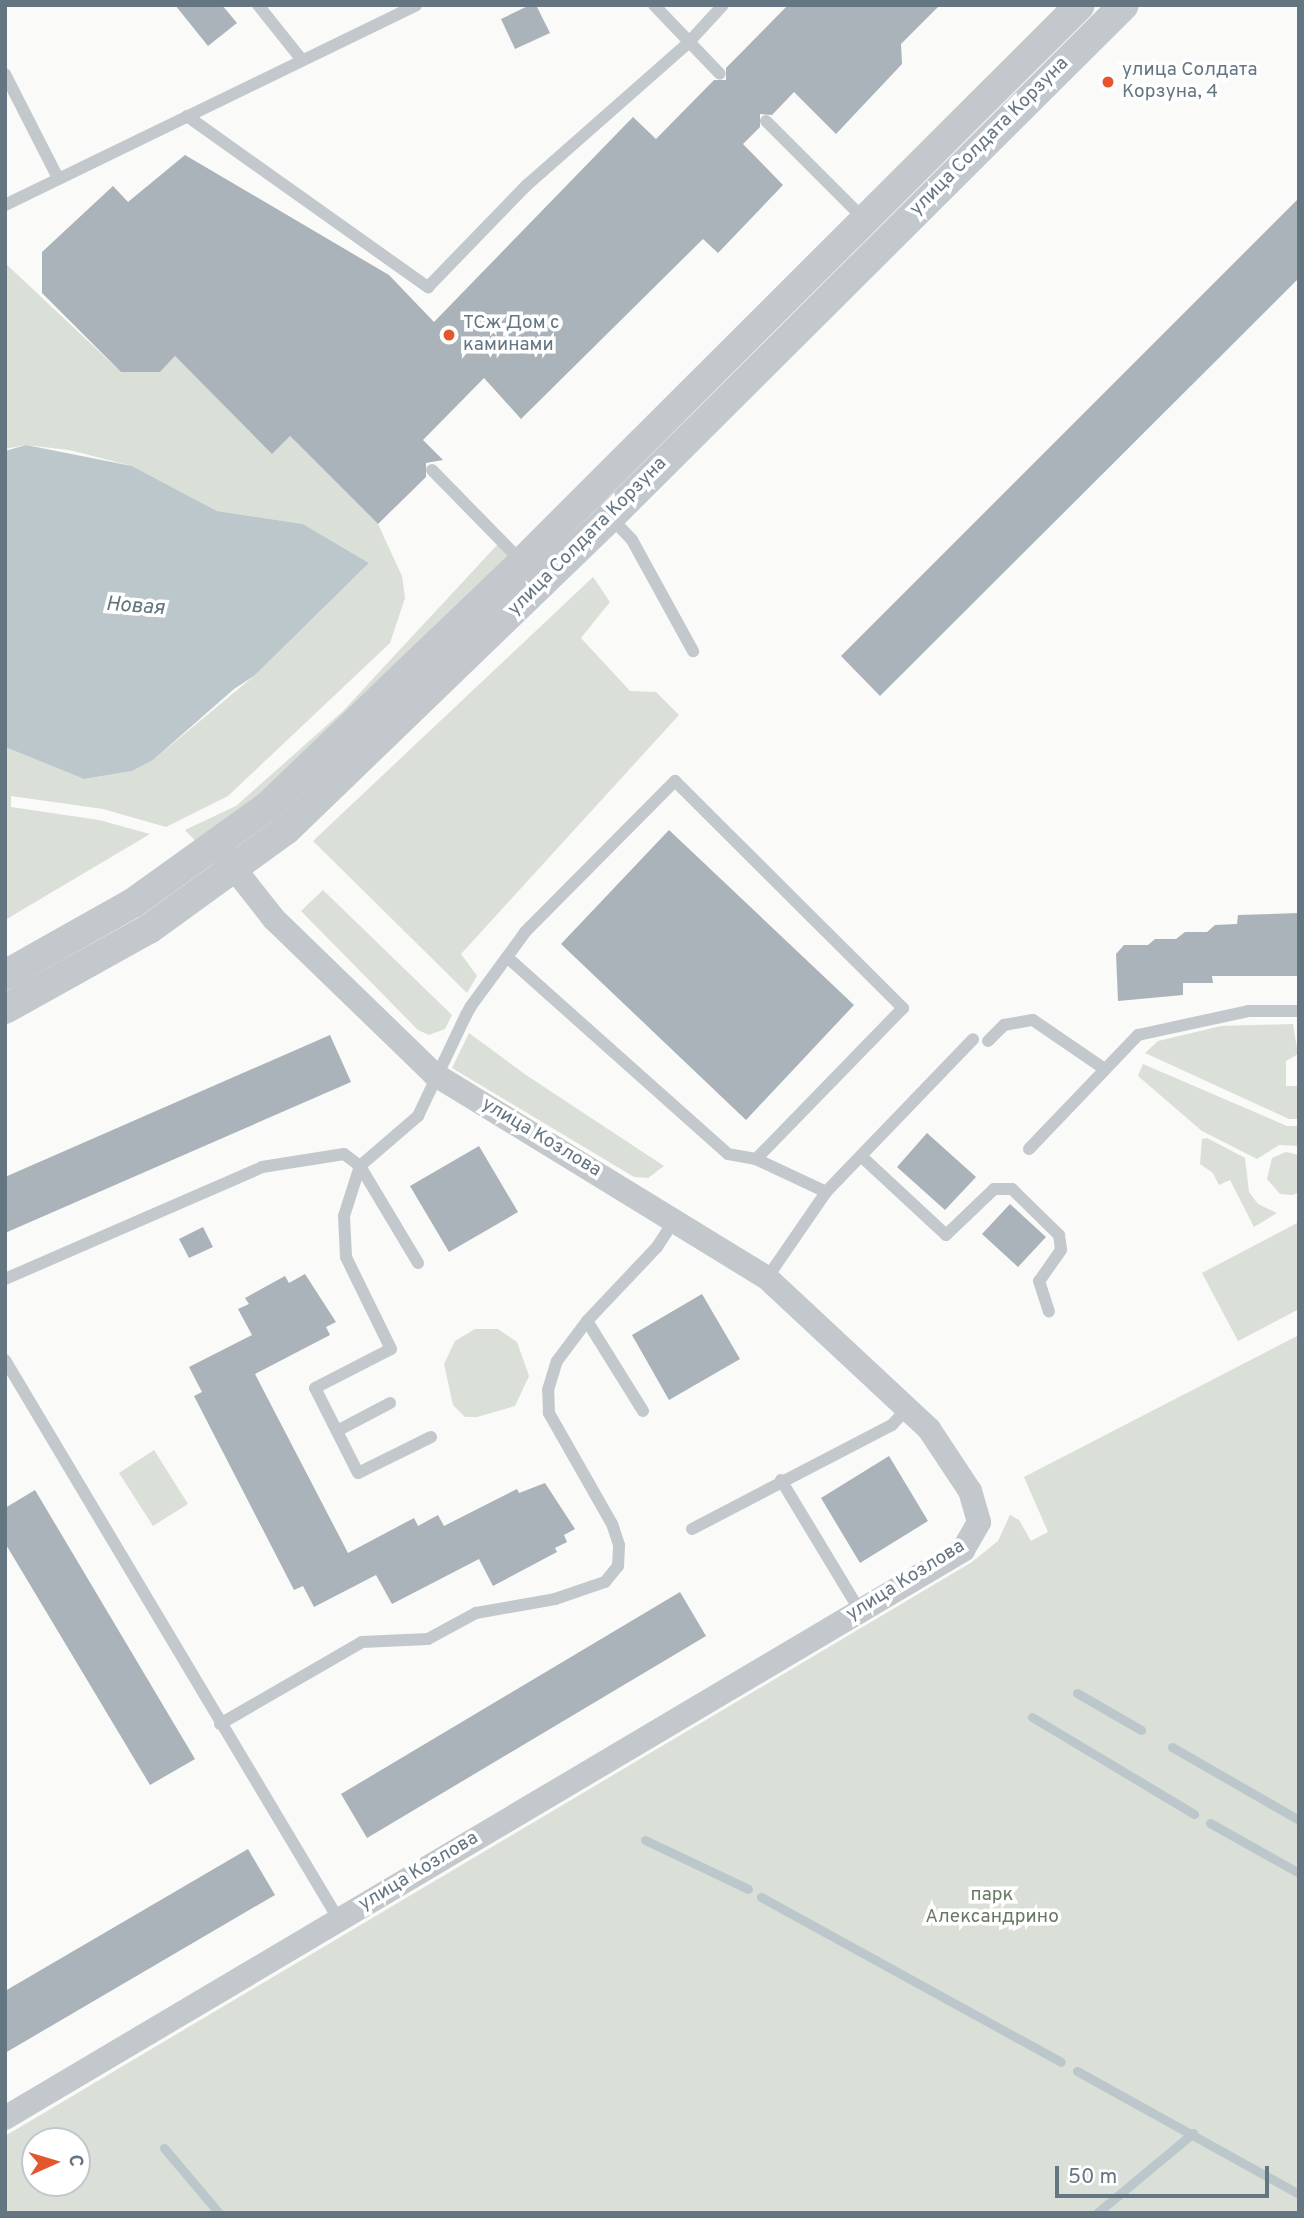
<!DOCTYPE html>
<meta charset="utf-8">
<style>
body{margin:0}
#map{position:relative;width:1304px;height:2218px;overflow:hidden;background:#fafaf8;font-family:Overpass,sans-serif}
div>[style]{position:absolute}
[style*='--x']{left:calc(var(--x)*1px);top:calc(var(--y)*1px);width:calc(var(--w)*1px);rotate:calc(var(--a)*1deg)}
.green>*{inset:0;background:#dadfd7}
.water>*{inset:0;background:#bbc7cb}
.stream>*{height:9px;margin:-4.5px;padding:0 4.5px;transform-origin:4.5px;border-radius:4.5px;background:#bbc7cb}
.building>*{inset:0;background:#aab3b9}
.service>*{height:12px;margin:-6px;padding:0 6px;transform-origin:6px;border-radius:6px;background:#c3c8cc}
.minor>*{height:24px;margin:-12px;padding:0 12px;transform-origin:12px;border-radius:12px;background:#c3c8cc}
.tertiary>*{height:30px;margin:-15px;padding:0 15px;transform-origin:15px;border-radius:15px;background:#c3c8cc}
.dots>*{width:19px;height:19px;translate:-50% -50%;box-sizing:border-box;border:4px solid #fff;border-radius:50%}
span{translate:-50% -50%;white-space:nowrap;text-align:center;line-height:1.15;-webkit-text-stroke:7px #fff;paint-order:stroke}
.poi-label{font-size:19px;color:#657683}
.left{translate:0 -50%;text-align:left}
.street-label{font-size:19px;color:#657683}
.park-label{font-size:19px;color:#687a64}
.water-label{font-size:21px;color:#60757c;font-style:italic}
.frame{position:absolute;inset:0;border:7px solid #657683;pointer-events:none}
.north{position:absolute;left:21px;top:2127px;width:70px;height:70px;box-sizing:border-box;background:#fff;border:2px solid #c1c8cd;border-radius:50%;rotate:86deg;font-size:19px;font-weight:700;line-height:28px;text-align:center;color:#657683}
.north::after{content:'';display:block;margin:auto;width:24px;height:32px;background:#e4572e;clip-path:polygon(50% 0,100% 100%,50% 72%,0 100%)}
.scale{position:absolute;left:1055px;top:2166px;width:214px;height:32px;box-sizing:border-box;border:4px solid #657683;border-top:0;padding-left:9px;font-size:21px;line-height:24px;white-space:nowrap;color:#657683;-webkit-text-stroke:5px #fff;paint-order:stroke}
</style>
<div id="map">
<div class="green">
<i style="clip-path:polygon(5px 263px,121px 372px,160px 372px,175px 356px,272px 453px,290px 436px,378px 524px,402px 576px,405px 598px,390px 643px,228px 796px,166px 827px,103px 809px,11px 796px,11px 807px,99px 820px,150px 834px,5px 920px,5px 747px,84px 779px,132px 771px,153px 760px,254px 676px,369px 563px,303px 524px,217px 511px,132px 466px,69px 450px,26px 445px,5px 449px)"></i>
<i style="clip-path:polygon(498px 544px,508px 553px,507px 562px,407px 664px,201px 847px,185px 830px,236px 806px,343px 711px)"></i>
<i style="clip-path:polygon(593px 577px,610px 602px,581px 638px,630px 691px,656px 692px,679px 715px,461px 954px,477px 976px,467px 993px,313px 841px)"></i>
<i style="clip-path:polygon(323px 890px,452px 1015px,445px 1029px,429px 1035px,418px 1030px,301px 911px)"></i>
<i style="clip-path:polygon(1293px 1024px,1298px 1054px,1286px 1061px,1286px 1086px,1299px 1086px,1299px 1119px,1289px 1119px,1145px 1053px,1158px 1041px,1221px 1026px)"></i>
<i style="clip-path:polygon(469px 1033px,526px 1075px,664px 1166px,648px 1178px,634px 1177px,452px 1068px)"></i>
<i style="clip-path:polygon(1143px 1064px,1287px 1126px,1299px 1126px,1299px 1146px,1279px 1145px,1257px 1159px,1202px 1131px,1138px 1076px)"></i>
<i style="clip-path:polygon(1207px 1138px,1245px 1158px,1249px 1192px,1258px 1204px,1277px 1213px,1254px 1227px,1230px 1180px,1219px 1185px,1213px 1173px,1200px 1164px,1202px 1139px)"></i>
<i style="clip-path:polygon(1286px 1152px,1299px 1155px,1299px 1192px,1293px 1195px,1280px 1194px,1267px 1179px,1272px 1158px)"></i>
<i style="clip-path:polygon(1299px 1222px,1299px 1309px,1238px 1341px,1202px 1273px)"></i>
<i style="clip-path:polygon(475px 1329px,498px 1329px,517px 1342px,529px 1376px,515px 1406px,477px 1417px,465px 1417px,453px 1405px,444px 1364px,455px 1341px)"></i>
<i style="clip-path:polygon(evenodd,1299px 1335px,1299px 2213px,5px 2213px,5px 2136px,972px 1562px,998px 1541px,1010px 1515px,1019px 1520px,1031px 1541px,1048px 1532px,1024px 1477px,1299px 1335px,35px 2141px,77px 2141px,77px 2183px,35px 2183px,35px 2141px)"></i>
<i style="clip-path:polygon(154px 1450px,188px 1504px,153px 1526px,119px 1473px)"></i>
</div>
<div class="water">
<i style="clip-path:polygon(26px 445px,132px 466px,217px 511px,303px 524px,369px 563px,254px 676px,234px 689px,153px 760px,132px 771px,84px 779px,5px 747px,5px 451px)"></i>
</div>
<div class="stream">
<i style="--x:1077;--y:1693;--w:74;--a:30"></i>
<i style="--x:1032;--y:1717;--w:189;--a:30.9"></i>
<i style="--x:1172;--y:1747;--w:146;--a:29.9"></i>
<i style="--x:1210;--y:1823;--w:102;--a:29.3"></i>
<i style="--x:645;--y:1840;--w:114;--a:25.4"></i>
<i style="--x:761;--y:1897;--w:342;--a:28.8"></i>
<i style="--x:1077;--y:2071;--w:254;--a:29"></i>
<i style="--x:164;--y:2148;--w:85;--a:49.8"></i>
<i style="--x:1097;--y:2213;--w:125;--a:-39.8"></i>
</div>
<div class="building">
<i style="clip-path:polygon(175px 5px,222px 5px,237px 23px,208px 46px)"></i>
<i style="clip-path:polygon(530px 5px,536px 5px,550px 33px,515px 49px,501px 19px)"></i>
<i style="clip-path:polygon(788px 5px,940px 5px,901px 44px,902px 64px,836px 134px,794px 92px,772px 115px,760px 114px,760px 127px,743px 144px,783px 185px,718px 253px,703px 239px,521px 419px,484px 378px,423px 440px,443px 460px,426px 463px,426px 477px,378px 524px,290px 436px,272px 454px,175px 356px,160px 372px,121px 372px,42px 293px,42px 252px,113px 186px,128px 202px,185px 155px,389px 275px,434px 322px,633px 117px,656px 139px,714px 80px,726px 80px,726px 68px)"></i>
<i style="clip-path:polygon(1299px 198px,1299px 278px,880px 696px,841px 656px)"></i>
<i style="clip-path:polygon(669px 830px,854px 1005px,746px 1120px,561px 944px)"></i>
<i style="clip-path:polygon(1299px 913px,1299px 976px,1212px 976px,1213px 983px,1183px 983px,1183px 995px,1118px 1001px,1116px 954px,1124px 945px,1148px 945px,1155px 939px,1176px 939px,1185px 932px,1207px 932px,1215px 925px,1237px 924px,1238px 915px)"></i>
<i style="clip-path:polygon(330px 1035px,351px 1082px,5px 1233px,5px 1177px)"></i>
<i style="clip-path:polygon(927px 1133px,976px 1177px,945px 1210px,897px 1167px)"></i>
<i style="clip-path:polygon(479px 1146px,518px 1212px,449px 1252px,410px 1186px)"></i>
<i style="clip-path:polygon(1010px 1204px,1046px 1237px,1018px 1267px,982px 1234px)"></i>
<i style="clip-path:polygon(203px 1227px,213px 1247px,189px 1258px,179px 1239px)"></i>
<i style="clip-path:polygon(305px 1274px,336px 1322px,326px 1327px,330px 1335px,255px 1374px,348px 1553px,414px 1518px,418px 1526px,438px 1515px,444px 1526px,517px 1489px,519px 1493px,545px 1483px,575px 1529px,564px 1535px,567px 1542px,555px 1548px,557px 1552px,493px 1586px,479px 1559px,392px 1604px,376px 1575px,314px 1607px,303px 1586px,294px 1590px,194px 1396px,202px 1392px,189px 1367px,252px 1335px,238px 1309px,249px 1304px,245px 1298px,285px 1276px,289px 1283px)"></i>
<i style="clip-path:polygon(702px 1294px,740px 1359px,669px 1400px,632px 1335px)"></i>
<i style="clip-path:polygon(889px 1456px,928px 1521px,860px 1563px,821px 1498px)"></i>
<i style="clip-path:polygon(35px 1490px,195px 1759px,150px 1785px,5px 1543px,5px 1508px)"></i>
<i style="clip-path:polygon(680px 1592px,706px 1636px,367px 1838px,341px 1794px)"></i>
<i style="clip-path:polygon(248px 1849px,275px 1895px,5px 2053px,5px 1991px)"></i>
</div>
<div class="service">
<i style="--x:258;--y:5;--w:70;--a:51.3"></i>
<i style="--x:654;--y:5;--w:95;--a:46.3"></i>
<i style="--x:5;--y:74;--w:117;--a:63"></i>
<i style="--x:187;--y:116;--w:296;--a:35.4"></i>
<i style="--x:428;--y:287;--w:142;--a:-45.9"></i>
<i style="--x:527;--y:185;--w:216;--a:-41.4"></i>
<i style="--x:689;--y:42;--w:50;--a:-47.4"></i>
<i style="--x:766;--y:121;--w:140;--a:45"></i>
<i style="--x:5;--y:205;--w:457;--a:-25.9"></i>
<i style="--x:432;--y:470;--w:130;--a:45.6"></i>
<i style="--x:610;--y:517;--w:32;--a:46"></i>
<i style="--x:632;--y:540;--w:127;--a:61.2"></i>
<i style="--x:988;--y:1041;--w:23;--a:-45"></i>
<i style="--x:1004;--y:1025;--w:29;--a:-10"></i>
<i style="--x:1033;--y:1020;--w:85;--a:34.4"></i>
<i style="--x:1029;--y:1149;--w:158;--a:-46.3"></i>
<i style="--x:1138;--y:1035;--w:114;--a:-12.2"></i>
<i style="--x:1249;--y:1011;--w:50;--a:0"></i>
<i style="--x:861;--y:1156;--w:116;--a:42.9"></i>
<i style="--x:946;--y:1235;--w:66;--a:-43.8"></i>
<i style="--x:994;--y:1189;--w:18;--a:0"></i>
<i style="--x:1012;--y:1189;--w:66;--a:44.4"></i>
<i style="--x:1059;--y:1235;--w:15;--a:82"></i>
<i style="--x:1061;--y:1250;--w:38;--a:125"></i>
<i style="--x:1039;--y:1281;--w:32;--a:72"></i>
<i style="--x:756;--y:1159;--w:77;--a:25.2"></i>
<i style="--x:767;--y:1278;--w:104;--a:-55.5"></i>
<i style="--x:826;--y:1192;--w:212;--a:-46.1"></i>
<i style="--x:5;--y:1279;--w:280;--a:-23.5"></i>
<i style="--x:262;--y:1167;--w:83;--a:-9"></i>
<i style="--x:344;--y:1154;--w:20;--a:37"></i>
<i style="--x:360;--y:1166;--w:113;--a:59.1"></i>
<i style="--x:587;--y:1321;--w:106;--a:58.1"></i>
<i style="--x:5;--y:1360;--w:652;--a:59.19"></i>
<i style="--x:337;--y:1431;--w:60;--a:-27.8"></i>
<i style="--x:431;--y:1437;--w:81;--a:153.7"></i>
<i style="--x:358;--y:1473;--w:95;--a:-116.8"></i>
<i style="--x:315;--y:1388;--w:85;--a:-27.2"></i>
<i style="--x:391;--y:1349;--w:102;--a:-116.1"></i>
<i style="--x:346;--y:1257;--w:41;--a:-92.8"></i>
<i style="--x:344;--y:1216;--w:52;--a:-72.3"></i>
<i style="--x:360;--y:1166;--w:77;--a:-40.8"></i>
<i style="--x:418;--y:1116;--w:112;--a:-64.6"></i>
<i style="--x:466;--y:1015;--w:10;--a:-61"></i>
<i style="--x:471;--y:1006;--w:61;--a:-53.7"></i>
<i style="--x:507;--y:957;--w:31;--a:-54"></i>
<i style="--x:525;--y:932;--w:213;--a:-45.2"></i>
<i style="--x:675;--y:781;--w:322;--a:44.9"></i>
<i style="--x:903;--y:1008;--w:211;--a:134.2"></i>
<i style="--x:756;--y:1159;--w:28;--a:-170"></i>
<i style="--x:728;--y:1154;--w:296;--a:-138.3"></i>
<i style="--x:781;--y:1480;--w:153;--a:58.9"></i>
<i style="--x:692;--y:1529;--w:225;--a:-27.5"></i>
<i style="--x:892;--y:1425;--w:24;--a:-48"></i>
<i style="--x:220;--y:1724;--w:164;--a:-30"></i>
<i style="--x:362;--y:1642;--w:66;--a:-2.6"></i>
<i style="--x:428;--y:1639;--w:55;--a:-28.4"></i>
<i style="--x:476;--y:1613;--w:80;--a:-10"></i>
<i style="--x:555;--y:1599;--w:53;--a:-18.8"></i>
<i style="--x:605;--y:1582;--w:21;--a:-51"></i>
<i style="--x:618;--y:1566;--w:21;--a:-87"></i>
<i style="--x:619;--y:1545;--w:22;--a:-108"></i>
<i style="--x:612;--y:1524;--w:128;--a:-119.6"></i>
<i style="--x:549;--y:1413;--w:23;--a:-92"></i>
<i style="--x:548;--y:1390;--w:30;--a:-73"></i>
<i style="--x:557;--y:1361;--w:50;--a:-53.1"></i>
<i style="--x:587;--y:1321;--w:102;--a:-46.6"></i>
<i style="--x:657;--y:1247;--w:33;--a:-57"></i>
</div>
<div class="minor">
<i style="--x:5;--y:2118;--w:1114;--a:-30.66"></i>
<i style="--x:963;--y:1550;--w:32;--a:-60"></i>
<i style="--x:979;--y:1522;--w:32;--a:-106"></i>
<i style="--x:970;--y:1491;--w:74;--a:-123.5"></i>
<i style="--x:929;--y:1429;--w:221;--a:-137"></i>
<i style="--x:767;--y:1278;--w:391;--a:-148.5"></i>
<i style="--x:434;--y:1074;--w:223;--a:-135.9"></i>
<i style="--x:274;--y:919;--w:84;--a:-128.2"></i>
</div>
<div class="tertiary">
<i style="--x:5;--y:975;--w:147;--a:-29.4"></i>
<i style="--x:133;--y:903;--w:166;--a:-35.7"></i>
<i style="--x:268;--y:806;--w:352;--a:-43.8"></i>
<i style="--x:522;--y:562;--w:788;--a:-44.95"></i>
<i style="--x:5;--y:1009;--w:165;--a:-29.1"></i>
<i style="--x:149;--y:929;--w:169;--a:-35.9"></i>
<i style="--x:286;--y:830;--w:450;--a:-44"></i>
<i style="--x:610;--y:517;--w:725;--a:-44.89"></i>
</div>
<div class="dots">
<i style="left:1108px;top:82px;background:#e4572e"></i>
<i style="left:449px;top:335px;background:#e4572e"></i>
</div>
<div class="poi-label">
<span class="left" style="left:1122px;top:82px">улица Солдата<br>Корзуна, 4</span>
<span class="left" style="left:463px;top:335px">ТСж Дом с<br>каминами</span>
</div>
<div class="street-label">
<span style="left:990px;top:137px;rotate:-45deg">улица Солдата Корзуна</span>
<span style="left:588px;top:537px;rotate:-45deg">улица Солдата Корзуна</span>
<span style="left:541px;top:1138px;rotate:31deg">улица Козлова</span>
<span style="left:906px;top:1581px;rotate:-32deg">улица Козлова</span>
<span style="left:419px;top:1872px;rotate:-31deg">улица Козлова</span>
</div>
<div class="park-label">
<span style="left:992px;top:1907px">парк<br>Александрино</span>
</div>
<div class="water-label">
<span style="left:135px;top:607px;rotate:4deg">Новая</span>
</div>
<div class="frame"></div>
<div class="north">С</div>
<div class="scale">50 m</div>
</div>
